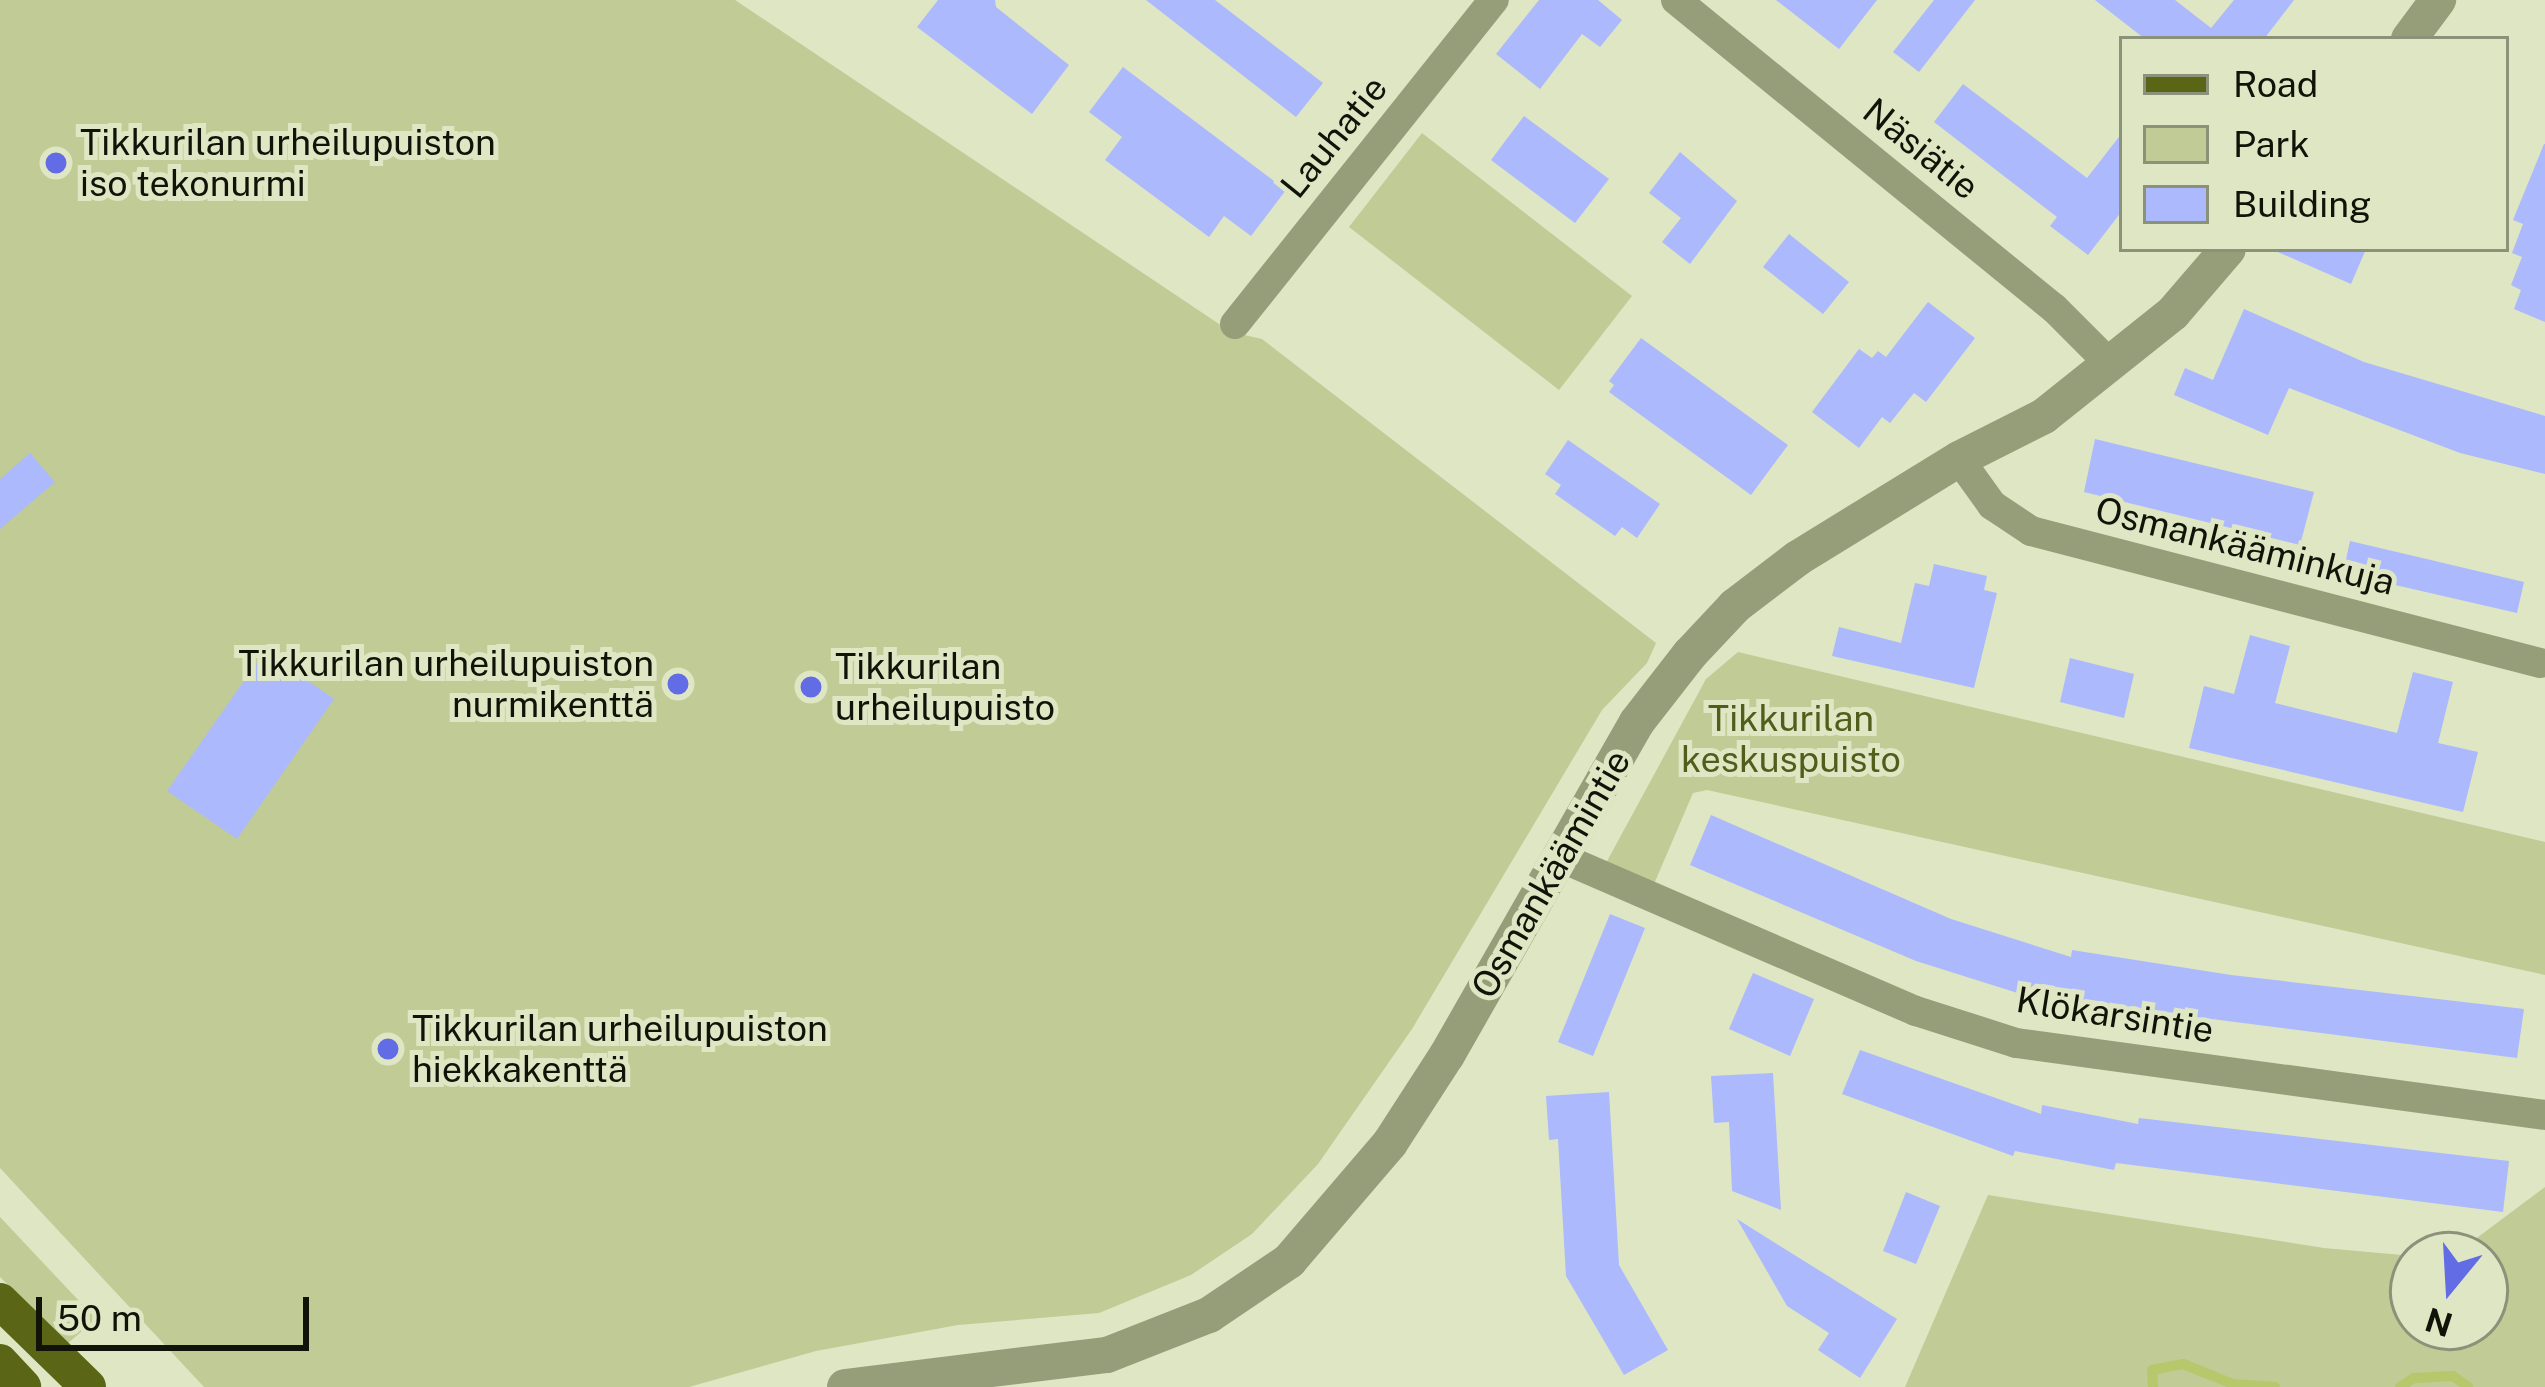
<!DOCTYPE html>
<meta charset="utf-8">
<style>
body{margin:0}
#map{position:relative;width:2545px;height:1387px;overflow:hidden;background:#dee6c4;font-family:"Public Sans",sans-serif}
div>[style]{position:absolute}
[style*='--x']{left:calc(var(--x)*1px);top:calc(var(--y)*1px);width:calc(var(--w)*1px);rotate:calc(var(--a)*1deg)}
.green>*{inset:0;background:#c0cb96}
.stream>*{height:10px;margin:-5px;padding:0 5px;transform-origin:5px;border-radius:5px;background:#b7c76b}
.building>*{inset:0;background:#acb9fc}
.minor>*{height:30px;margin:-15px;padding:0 15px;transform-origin:15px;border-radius:15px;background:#969e79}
.tertiary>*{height:36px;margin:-18px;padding:0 18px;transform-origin:18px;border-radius:18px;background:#969e79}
.primary>*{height:36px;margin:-18px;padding:0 18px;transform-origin:18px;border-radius:18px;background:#5a6516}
.dots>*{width:33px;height:33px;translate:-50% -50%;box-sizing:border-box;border:6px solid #dee6c4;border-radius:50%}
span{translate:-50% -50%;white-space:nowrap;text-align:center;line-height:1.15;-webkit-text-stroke:10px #dee6c4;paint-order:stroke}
.street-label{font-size:36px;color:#111308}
.poi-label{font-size:36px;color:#111308}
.left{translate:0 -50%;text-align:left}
.right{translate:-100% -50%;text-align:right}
.park-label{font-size:36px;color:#535d1b}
.legend{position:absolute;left:2119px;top:36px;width:390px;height:216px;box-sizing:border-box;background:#dee6c4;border:3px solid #8c9279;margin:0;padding:15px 21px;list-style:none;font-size:36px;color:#111308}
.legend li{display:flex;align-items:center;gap:24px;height:60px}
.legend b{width:60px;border:3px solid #8c9279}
.north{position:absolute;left:2389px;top:1231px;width:120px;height:120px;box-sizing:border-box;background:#dee6c4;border:3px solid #8c9279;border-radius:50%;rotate:198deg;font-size:33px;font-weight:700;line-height:48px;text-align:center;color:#111308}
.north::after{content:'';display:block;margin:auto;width:42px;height:54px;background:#626de5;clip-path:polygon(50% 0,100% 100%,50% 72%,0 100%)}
.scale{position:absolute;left:36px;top:1297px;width:273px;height:54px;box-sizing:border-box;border:6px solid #111308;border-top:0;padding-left:15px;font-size:36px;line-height:42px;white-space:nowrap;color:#111308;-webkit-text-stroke:9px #dee6c4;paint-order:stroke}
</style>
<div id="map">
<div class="green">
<i style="clip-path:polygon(0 0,735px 0,1231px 332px,1262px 339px,1656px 643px,1647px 663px,1602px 710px,1412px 1029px,1318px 1164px,1252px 1234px,1191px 1275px,1099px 1313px,958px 1325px,816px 1351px,689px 1387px,204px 1387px,0 1168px)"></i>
<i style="clip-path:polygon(1422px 133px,1632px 296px,1559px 390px,1349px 227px)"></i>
<i style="clip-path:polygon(1738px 652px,2545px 842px,2545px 975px,1707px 790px,1693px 793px,1654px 884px,1606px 863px,1706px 679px)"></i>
<i style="clip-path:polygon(2545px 1187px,2545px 1387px,1905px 1387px,1988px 1195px,2324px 1248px,2413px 1256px,2413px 1327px,2485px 1327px,2485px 1255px,2454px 1255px)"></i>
<i style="clip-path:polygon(0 1217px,96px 1319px,67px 1344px,0 1277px)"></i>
</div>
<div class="stream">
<i style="--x:2153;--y:1387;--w:17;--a:-93"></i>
<i style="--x:2152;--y:1370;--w:32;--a:-11"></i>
<i style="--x:2183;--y:1364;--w:54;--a:21.8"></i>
<i style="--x:2233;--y:1384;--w:42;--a:4.1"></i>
<i style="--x:2400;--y:1387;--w:17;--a:-33"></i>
<i style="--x:2414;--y:1378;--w:39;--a:-3"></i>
<i style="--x:2453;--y:1376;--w:19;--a:36"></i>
</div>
<div class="building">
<i style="clip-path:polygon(938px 0,995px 0,996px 7px,1069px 65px,1032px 114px,917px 27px)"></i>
<i style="clip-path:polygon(1146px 0,1215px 0,1323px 83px,1296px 117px)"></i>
<i style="clip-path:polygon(1539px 0,1598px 0,1622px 20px,1600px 47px,1582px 34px,1540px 89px,1496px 54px)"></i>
<i style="clip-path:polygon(1776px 0,1877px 0,1839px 49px)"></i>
<i style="clip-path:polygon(1934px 0,1975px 0,1919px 72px,1893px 52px)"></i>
<i style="clip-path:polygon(2095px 0,2175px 0,2211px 28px,2234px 0,2294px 0,2264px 39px,2145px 39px)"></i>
<i style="clip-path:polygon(1123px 67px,1286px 190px,1251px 236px,1224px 216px,1209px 237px,1105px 160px,1122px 137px,1089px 112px)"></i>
<i style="clip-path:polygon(1963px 84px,2087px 178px,2122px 133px,2122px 211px,2088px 255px,2050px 226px,2057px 217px,1934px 122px)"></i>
<i style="clip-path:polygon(1524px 116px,1609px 179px,1575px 223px,1491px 160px)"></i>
<i style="clip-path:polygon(2544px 144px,2545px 144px,2545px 322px,2514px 309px,2521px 290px,2511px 285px,2522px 257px,2512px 253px,2523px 224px,2513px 220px)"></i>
<i style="clip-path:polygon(1680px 152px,1737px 201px,1690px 264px,1662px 242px,1681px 218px,1649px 193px)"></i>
<i style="clip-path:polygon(1789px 234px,1849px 282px,1823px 314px,1763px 267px)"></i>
<i style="clip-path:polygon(2271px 249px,2366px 249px,2351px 284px)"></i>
<i style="clip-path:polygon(1928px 302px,1975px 338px,1926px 402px,1914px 393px,1890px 423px,1882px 417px,1859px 448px,1812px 412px,1859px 349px,1872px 358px,1878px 351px,1886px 357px)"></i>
<i style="clip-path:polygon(2244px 309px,2364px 362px,2545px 416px,2545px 474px,2460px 453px,2289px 388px,2268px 435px,2174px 395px,2185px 368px,2213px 380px)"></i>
<i style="clip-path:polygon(1641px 338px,1788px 445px,1751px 495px,1609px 392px,1614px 385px,1609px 381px)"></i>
<i style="clip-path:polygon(2095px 439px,2314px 492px,2300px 545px,2084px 492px)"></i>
<i style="clip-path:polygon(1568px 440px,1660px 504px,1637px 538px,1622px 527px,1615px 536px,1555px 494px,1561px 485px,1545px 474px)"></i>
<i style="clip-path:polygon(30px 453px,55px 482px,0 529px,0 479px)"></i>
<i style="clip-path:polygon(2350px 541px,2524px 582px,2517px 613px,2343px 573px)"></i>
<i style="clip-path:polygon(1934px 564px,1987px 576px,1984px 590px,1997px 593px,1974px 688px,1832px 656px,1839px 627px,1901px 643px,1915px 583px,1929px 586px)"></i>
<i style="clip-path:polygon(2250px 635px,2290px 646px,2275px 703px,2397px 733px,2413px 672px,2453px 682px,2438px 743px,2478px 752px,2463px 812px,2189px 748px,2204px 686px,2234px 694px)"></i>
<i style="clip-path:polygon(265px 651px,334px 699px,237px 839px,167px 791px)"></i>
<i style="clip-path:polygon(2070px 658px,2134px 674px,2124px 718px,2060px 702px)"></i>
<i style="clip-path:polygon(1711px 815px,1951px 919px,2071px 957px,2072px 950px,2231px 975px,2524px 1009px,2517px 1058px,2024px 995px,1916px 961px,1690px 865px)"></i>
<i style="clip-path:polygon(1610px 914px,1645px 928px,1593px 1056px,1558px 1042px)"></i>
<i style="clip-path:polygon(1753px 973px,1814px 999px,1790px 1056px,1729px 1029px)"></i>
<i style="clip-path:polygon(1860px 1050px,2041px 1114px,2042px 1105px,2138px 1124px,2139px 1118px,2509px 1161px,2503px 1212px,2116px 1163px,2114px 1170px,2015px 1151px,2013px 1156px,1842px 1094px)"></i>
<i style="clip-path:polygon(1773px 1073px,1781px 1210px,1732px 1191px,1729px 1122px,1714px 1123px,1711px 1076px)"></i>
<i style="clip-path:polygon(1609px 1092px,1619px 1265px,1668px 1350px,1624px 1375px,1566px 1276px,1558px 1139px,1549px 1140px,1546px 1096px)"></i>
<i style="clip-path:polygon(1906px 1192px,1940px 1206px,1916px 1264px,1883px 1251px)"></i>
<i style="clip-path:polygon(1737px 1219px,1897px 1319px,1860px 1378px,1818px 1350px,1829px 1333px,1787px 1306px)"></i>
</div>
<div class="minor">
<i style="--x:1676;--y:0;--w:488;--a:39.2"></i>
<i style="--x:2054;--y:308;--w:81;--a:45"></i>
<i style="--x:1235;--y:324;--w:415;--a:-51.4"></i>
<i style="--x:1959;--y:459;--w:57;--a:54.3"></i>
<i style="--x:1992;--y:505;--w:47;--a:33.7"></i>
<i style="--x:2031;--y:531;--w:526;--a:14.54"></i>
<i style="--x:1562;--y:858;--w:386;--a:23.4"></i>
<i style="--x:1916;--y:1011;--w:105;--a:17.7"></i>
<i style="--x:2016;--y:1043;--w:534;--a:7.75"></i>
</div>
<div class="tertiary">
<i style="--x:2409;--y:39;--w:49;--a:-53.4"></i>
<i style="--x:845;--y:1387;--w:264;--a:-7"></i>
<i style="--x:1107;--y:1355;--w:110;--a:-21.4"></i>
<i style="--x:1209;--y:1315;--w:97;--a:-34"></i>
<i style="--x:1289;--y:1261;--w:155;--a:-49.4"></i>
<i style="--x:1390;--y:1143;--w:105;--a:-57.1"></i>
<i style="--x:1447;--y:1055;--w:383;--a:-60.3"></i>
<i style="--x:1637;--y:722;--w:86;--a:-52.1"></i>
<i style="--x:1690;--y:654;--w:66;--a:-46.8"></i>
<i style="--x:1735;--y:606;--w:79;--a:-37.3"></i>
<i style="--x:1798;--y:558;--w:189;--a:-31.6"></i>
<i style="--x:1959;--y:459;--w:95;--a:-26.8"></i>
<i style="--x:2044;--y:416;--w:165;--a:-38.6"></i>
<i style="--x:2173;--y:313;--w:84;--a:-49.3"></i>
</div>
<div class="primary">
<i style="--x:0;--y:1301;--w:123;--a:44.3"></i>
<i style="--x:0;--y:1362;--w:34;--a:47"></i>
</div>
<div class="dots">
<i style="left:56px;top:163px;background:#626de5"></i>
<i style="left:678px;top:684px;background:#626de5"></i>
<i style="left:811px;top:687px;background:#626de5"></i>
<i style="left:388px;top:1049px;background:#626de5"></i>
</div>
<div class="street-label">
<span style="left:1334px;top:137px;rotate:-51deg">Lauhatie</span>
<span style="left:1921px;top:149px;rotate:39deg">Näsiätie</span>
<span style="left:2245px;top:546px;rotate:14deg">Osmankääminkuja</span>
<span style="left:1551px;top:874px;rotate:-60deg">Osmankäämintie</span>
<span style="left:2115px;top:1015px;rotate:9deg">Klökarsintie</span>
</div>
<div class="poi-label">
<span class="left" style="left:80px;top:163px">Tikkurilan urheilupuiston<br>iso tekonurmi</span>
<span class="right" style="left:654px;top:684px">Tikkurilan urheilupuiston<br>nurmikenttä</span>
<span class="left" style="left:835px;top:687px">Tikkurilan<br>urheilupuisto</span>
<span class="left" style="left:412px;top:1049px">Tikkurilan urheilupuiston<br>hiekkakenttä</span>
</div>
<div class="park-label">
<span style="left:1791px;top:739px">Tikkurilan<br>keskuspuisto</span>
</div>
<ul class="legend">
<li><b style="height:15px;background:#5a6516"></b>Road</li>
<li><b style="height:33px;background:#c0cb96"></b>Park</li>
<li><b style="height:33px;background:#acb9fc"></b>Building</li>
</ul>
<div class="north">N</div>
<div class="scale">50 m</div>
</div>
